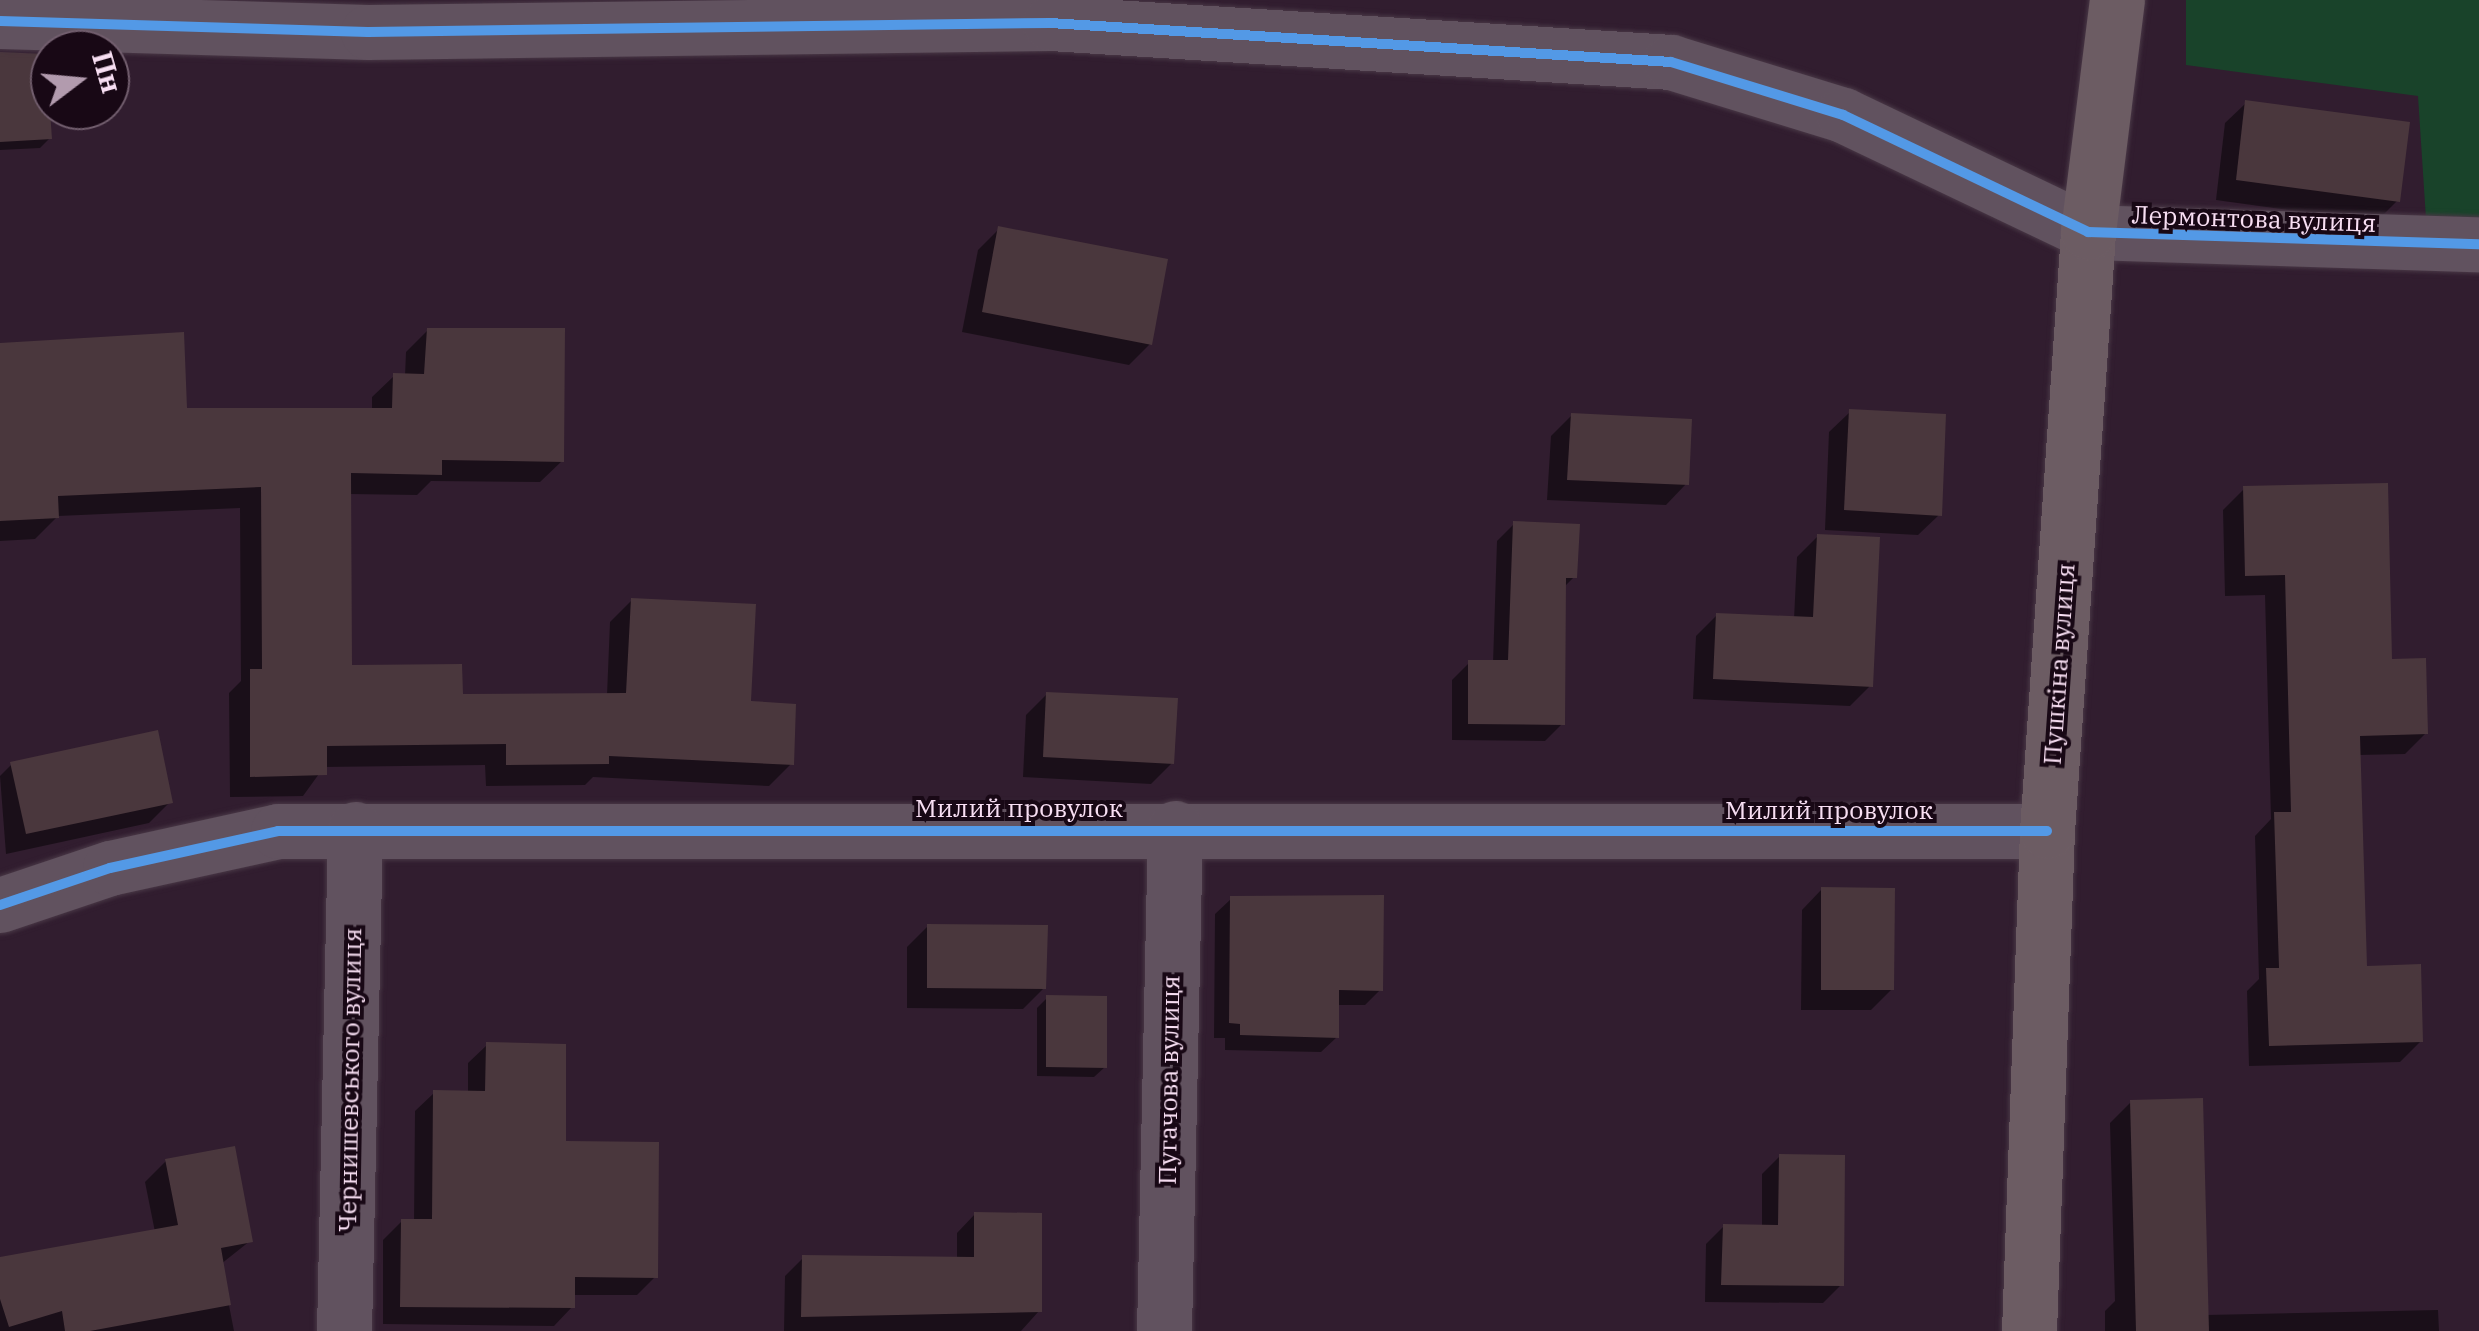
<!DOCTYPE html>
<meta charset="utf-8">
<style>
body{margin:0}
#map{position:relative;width:2479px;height:1331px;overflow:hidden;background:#311d2f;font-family:"IBM Plex Serif",serif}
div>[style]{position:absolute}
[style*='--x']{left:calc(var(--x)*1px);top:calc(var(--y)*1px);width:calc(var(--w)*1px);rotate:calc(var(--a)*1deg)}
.green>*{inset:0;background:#19432a}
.shadow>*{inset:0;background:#0007}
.building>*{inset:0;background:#4a373d}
.roads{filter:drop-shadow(0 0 2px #493846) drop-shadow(0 0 2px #493846)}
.minor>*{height:55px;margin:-27.5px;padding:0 27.5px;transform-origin:27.5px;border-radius:27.5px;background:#61525f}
.major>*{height:55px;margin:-27.5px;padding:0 27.5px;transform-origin:27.5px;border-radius:27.5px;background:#6c5c63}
.cycleway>*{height:10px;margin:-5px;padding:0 5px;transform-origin:5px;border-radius:5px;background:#5399e6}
span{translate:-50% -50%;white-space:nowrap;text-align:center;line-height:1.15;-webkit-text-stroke:8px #180815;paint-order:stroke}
.street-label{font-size:25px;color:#f8dff3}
.north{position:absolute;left:30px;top:30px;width:100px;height:100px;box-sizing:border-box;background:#180815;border:2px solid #725e6e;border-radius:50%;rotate:74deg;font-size:28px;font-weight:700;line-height:40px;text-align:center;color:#f8dff3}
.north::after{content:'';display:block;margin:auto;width:35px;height:45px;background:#b29bae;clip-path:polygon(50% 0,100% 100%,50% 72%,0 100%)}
</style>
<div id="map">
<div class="green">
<i style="clip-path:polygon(2186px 0,2479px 0,2479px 219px,2426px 219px,2418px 96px,2186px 65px)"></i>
</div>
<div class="shadow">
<i style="clip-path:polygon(0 74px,50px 138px,40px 148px,0 150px)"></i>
<i style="clip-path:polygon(2246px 103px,2397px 201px,2376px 222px,2216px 200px,2225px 123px)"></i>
<i style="clip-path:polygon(999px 229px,1150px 344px,1129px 365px,962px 332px,978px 250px)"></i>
<i style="clip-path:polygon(428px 330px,562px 461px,540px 482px,431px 481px,417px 495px,349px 494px,349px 668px,460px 697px,607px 695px,610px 622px,632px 600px,748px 704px,791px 764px,769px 786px,593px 777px,585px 785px,486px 786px,485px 765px,324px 767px,303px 796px,230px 797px,229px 693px,241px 681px,240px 508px,58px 516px,35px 539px,0 541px,0 346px,185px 411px,372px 411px,372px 397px,394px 376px,405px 376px,406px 352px)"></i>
<i style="clip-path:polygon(1850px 412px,1939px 515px,1918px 535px,1825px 530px,1829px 432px)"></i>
<i style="clip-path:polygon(1572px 415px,1686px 484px,1666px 505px,1547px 500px,1551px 436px)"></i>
<i style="clip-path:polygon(2244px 489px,2390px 661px,2426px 733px,2405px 754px,2358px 755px,2365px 968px,2421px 1041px,2400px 1062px,2249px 1066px,2247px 991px,2259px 979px,2255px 836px,2271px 819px,2265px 595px,2225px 596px,2223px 510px)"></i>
<i style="clip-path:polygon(1514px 524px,1574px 577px,1563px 588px,1562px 724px,1545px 741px,1452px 740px,1452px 680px,1469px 663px,1493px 663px,1497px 541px)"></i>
<i style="clip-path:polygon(1818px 536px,1870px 686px,1850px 706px,1693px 699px,1696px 636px,1717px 615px,1794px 619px,1797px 557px)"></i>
<i style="clip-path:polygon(1047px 694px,1172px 763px,1151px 784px,1023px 777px,1026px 715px)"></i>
<i style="clip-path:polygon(12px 764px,170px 802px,149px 823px,6px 854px,0 776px)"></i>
<i style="clip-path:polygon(1822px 889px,1892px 989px,1871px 1010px,1801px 1010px,1802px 910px)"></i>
<i style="clip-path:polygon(1231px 899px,1380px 990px,1365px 1005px,1337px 1005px,1337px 1037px,1321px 1052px,1225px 1050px,1225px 1038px,1214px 1038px,1215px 914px)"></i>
<i style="clip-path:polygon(928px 926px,1044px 988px,1023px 1009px,907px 1008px,907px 947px)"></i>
<i style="clip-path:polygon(1047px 998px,1105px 1067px,1094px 1077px,1037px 1076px,1037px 1008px)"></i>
<i style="clip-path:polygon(487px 1045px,655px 1277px,637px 1295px,572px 1295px,572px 1307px,554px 1326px,383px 1324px,383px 1240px,402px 1221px,414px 1222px,415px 1111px,434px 1093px,468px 1093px,468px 1063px)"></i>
<i style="clip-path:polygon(2131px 1102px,2206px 1315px,2438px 1310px,2439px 1331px,2105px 1331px,2105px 1311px,2115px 1301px,2110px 1123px)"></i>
<i style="clip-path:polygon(1780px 1156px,1841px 1285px,1823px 1303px,1705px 1302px,1706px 1244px,1724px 1226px,1762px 1227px,1762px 1174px)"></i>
<i style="clip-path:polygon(166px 1161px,250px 1241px,221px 1264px,234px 1331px,0 1331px,0 1260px,155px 1232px,145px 1182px)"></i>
<i style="clip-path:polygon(975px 1214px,1039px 1311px,1021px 1331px,784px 1331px,785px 1276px,803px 1258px,957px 1259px,957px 1233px)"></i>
</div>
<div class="building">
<i style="clip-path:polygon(0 52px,46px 54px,52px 139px,0 142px)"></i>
<i style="clip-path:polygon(2245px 100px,2410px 122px,2400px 202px,2236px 180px)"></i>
<i style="clip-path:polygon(998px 226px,1168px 259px,1152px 345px,982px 312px)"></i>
<i style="clip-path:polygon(427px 328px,565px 328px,564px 462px,442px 460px,442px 475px,351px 473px,352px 665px,462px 664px,463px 694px,626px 693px,631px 598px,756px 604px,751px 701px,796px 704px,794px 765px,609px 756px,609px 764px,506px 765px,506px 744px,327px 746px,327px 775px,250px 777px,250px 669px,262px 669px,261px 487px,58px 496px,59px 518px,0 521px,0 343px,184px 332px,187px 408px,392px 408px,393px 373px,424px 374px)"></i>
<i style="clip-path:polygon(1849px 409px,1946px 414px,1942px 516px,1844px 510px)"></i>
<i style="clip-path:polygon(1571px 413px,1692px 419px,1689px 485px,1567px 480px)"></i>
<i style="clip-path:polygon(2388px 483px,2392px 659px,2426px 658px,2428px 734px,2360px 736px,2367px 966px,2421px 964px,2423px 1042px,2269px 1046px,2266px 968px,2279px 968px,2274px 812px,2291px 812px,2285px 575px,2245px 576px,2243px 486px)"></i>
<i style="clip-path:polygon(1513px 521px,1580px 524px,1577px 578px,1566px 578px,1565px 725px,1468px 724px,1468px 660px,1508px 660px)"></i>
<i style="clip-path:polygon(1817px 534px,1880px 537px,1873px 687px,1713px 679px,1716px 613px,1813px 617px)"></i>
<i style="clip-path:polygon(1046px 692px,1178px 698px,1174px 764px,1043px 757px)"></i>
<i style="clip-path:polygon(158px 730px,173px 803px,26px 834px,10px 762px)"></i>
<i style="clip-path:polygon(1821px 887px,1895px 888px,1894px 990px,1821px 990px)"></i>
<i style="clip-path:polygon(1384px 895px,1383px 991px,1339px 990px,1339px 1038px,1240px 1035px,1240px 1024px,1229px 1023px,1230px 896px)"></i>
<i style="clip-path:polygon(927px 924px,1048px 925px,1046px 989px,927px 988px)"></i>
<i style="clip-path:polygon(1046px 995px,1107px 996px,1107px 1068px,1046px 1067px)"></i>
<i style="clip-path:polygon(486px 1042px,566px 1044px,566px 1141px,659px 1142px,658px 1278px,575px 1277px,575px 1308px,400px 1307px,401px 1219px,432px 1219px,433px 1090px,485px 1091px)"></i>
<i style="clip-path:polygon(2203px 1098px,2209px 1331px,2136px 1331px,2130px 1100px)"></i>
<i style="clip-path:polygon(235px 1146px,253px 1242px,221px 1248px,231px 1305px,90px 1331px,65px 1331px,62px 1311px,9px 1327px,0 1299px,0 1257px,178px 1225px,165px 1159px)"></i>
<i style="clip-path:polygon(1779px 1154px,1845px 1155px,1844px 1286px,1721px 1285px,1723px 1224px,1778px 1225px)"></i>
<i style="clip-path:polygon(974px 1212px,1042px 1213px,1042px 1312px,801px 1317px,802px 1255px,974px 1257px)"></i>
</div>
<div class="roads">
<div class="minor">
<i style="--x:0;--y:21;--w:368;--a:1.7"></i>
<i style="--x:368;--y:32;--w:682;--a:-0.76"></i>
<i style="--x:1050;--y:23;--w:622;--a:3.59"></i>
<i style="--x:1671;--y:62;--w:180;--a:17.1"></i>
<i style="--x:1843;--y:115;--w:272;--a:25.5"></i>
<i style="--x:2088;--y:232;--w:391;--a:1.8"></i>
<i style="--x:0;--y:905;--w:116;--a:-18.6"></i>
<i style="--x:110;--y:868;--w:172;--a:-12.4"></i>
<i style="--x:278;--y:831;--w:1769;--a:0"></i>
<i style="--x:344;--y:1331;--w:502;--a:-88.74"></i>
<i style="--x:1164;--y:1331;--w:503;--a:-88.75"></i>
</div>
<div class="major">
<i style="--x:2029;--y:1331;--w:500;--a:-87.94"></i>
<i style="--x:2047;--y:831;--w:600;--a:-86.08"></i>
<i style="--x:2088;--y:232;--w:234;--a:-82.9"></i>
</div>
</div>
<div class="cycleway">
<i style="--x:0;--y:21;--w:368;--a:1.7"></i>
<i style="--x:368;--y:32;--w:682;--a:-0.76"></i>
<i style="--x:1050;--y:23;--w:622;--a:3.59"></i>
<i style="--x:1671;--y:62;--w:180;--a:17.1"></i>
<i style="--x:1843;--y:115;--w:272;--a:25.5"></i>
<i style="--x:2088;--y:232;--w:391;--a:1.8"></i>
<i style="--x:0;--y:905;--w:116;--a:-18.6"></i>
<i style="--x:110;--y:868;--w:172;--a:-12.4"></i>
<i style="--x:278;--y:831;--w:1769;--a:0"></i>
</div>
<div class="street-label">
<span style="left:2254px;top:219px;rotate:2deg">Лермонтова вулиця</span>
<span style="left:2059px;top:664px;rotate:-86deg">Пушкіна вулиця</span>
<span style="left:1019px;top:808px">Милий провулок</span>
<span style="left:1829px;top:810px">Милий провулок</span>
<span style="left:350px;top:1080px;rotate:-89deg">Чернишевського вулиця</span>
<span style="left:1169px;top:1080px;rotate:-89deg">Пугачова вулиця</span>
</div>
<div class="north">Пн</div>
</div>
